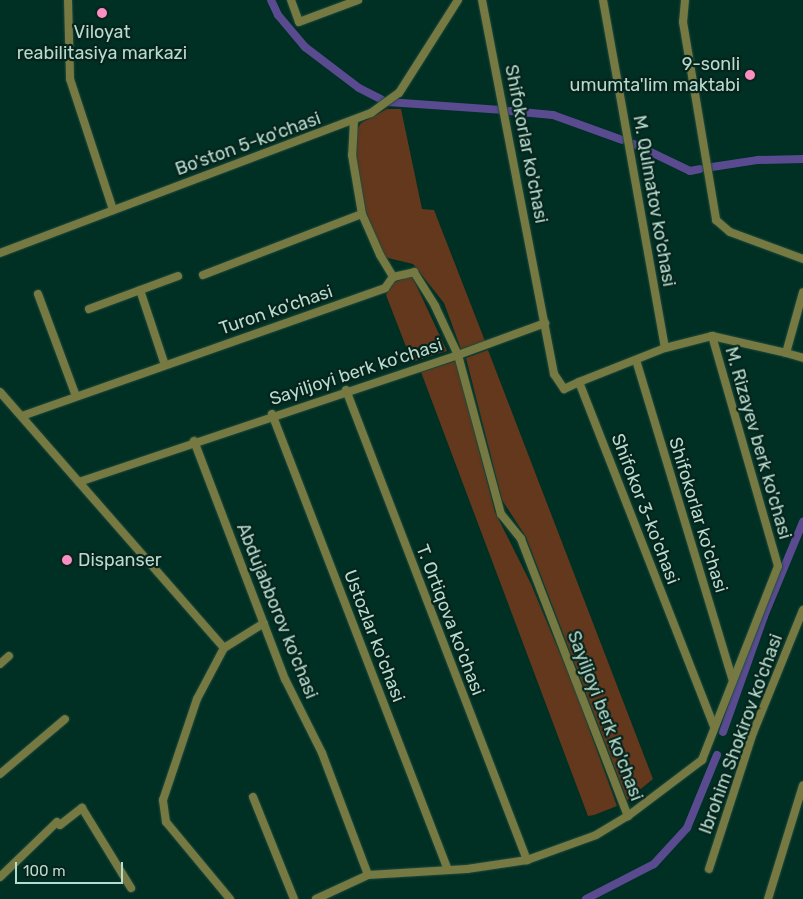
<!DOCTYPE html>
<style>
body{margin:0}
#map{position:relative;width:803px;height:899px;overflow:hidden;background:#002f23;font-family:Rubik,sans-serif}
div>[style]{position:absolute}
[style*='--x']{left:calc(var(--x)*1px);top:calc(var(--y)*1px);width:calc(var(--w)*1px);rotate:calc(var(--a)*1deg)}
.green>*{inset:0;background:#64381c}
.canal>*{height:8px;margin:-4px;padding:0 4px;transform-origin:4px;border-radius:4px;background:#5a4b91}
.roads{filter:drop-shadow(0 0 1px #1d4b3e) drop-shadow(0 0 1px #1d4b3e)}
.minor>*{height:8px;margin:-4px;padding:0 4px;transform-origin:4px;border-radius:4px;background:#767941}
.dots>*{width:14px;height:14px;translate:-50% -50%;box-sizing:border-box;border:2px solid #07231b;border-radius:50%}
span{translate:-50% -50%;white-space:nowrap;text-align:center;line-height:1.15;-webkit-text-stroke:4.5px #07231b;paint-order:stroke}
.poi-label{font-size:18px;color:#b5dcce}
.right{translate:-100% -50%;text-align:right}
.left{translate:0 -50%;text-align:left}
.street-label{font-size:18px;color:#b5dcce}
.scale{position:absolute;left:15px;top:862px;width:108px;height:22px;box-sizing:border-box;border:2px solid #b5dcce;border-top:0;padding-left:6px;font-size:15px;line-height:18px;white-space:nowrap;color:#b5dcce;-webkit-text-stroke:4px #07231b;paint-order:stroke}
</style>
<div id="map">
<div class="green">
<i style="clip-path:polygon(387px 109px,401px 109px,422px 209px,434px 210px,485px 341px,461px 349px,444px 303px,413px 264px,384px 257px,366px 212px,355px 153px,356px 132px,361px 123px)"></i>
<i style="clip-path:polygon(412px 276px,447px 351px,412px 362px,386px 295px,392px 283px)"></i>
<i style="clip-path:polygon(488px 350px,653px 779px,627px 800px,526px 537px,502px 500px,466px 358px)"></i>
<i style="clip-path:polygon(456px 361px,495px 512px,531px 584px,574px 687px,617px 806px,594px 815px,588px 816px,421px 372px)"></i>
</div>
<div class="canal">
<i style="--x:271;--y:0;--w:17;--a:65"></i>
<i style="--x:278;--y:15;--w:42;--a:49.8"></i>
<i style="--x:305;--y:47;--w:68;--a:37.2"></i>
<i style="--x:359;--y:88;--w:25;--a:27"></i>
<i style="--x:388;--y:102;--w:113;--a:4"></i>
<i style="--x:510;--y:111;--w:43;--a:5.3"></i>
<i style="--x:553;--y:115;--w:73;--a:19.9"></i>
<i style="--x:634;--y:144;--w:62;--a:25.7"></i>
<i style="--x:690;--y:171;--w:10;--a:-11"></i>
<i style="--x:712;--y:167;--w:47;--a:-8.7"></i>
<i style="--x:758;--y:160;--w:45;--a:-1.3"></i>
<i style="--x:723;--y:732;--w:123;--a:-70.5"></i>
<i style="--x:764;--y:616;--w:102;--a:-67.5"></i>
<i style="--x:586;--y:899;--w:76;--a:-27.2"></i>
<i style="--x:654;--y:864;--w:49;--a:-47.5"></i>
<i style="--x:687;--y:828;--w:79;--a:-67.7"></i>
</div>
<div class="roads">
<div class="minor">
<i style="--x:68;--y:0;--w:79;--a:88.5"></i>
<i style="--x:70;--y:79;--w:138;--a:71.8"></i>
<i style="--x:291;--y:0;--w:23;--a:70"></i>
<i style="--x:299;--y:22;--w:63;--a:-20.4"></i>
<i style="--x:482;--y:0;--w:381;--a:79.1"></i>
<i style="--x:554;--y:374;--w:18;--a:56"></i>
<i style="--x:564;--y:389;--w:17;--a:-25"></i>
<i style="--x:579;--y:382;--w:370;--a:68.6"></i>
<i style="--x:603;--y:0;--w:353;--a:79.9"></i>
<i style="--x:685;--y:0;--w:22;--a:95"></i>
<i style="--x:683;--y:22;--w:201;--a:80.5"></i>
<i style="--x:716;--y:220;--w:18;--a:41"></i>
<i style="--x:730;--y:232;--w:78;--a:20.3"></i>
<i style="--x:354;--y:120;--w:35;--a:93"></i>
<i style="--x:352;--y:155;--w:60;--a:80.4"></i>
<i style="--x:362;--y:214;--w:45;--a:66.3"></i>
<i style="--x:380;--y:255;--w:26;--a:59"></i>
<i style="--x:393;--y:277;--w:22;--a:-13"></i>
<i style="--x:414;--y:272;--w:40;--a:58"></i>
<i style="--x:435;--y:306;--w:54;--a:64.9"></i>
<i style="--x:458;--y:355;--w:93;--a:-20.2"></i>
<i style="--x:0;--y:253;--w:397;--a:-20.7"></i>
<i style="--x:371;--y:113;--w:34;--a:-36"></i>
<i style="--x:399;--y:93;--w:110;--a:-57.6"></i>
<i style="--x:203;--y:275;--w:170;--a:-21"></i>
<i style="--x:140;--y:290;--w:79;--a:71.6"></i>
<i style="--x:38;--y:294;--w:109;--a:69.6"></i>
<i style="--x:89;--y:309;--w:95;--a:-20.3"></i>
<i style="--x:786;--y:353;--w:18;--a:16"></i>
<i style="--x:636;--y:360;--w:332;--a:73.2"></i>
<i style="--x:579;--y:382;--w:92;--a:-21.6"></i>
<i style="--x:665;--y:348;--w:49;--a:-14.3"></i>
<i style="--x:712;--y:336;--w:76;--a:12.9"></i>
<i style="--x:786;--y:353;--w:63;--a:-74.4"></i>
<i style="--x:346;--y:390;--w:504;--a:68.94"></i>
<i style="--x:0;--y:392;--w:340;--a:48.8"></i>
<i style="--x:272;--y:414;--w:487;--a:68.9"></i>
<i style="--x:22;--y:416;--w:385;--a:-19.4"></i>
<i style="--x:385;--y:288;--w:14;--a:-54"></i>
<i style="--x:194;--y:441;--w:255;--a:69.1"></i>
<i style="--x:285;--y:679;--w:83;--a:63.4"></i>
<i style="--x:322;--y:753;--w:130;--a:69.3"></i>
<i style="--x:79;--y:482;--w:400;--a:-18.5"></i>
<i style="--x:458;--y:355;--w:165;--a:74.9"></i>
<i style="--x:501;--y:514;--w:32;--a:51"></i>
<i style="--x:521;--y:539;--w:297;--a:68.9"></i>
<i style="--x:0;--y:664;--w:12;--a:-42"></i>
<i style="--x:0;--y:774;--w:85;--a:-40.2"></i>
<i style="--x:253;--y:797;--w:110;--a:68.1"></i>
<i style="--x:709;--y:869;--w:143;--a:-72.1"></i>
<i style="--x:753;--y:733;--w:133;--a:-67.9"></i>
<i style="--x:0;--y:877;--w:79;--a:-44"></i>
<i style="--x:57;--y:822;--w:4;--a:45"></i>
<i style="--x:60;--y:825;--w:28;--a:-38"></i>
<i style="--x:82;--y:808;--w:94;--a:58.5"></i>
<i style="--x:230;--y:899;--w:100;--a:-129.7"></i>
<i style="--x:166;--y:822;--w:22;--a:-98"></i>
<i style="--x:163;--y:800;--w:107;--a:-71.4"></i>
<i style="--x:197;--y:699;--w:58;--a:-62.1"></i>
<i style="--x:224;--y:648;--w:47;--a:-32"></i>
<i style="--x:316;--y:899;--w:57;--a:-24.8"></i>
<i style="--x:368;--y:875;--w:99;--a:-3.5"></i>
<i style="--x:467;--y:869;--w:61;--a:-8.5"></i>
<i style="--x:527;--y:860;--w:73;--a:-19.9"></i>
<i style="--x:596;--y:835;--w:37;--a:-31"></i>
<i style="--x:628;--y:816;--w:93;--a:-37.1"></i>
<i style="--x:702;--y:760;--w:208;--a:-68.6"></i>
<i style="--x:778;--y:566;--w:239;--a:-106"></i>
<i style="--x:768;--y:899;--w:119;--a:-72.9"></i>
</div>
</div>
<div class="dots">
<i style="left:102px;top:13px;background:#fc8fc2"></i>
<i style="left:750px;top:75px;background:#fc8fc2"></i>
<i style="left:67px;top:560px;background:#fc8fc2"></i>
</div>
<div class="poi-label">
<span style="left:102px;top:43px">Viloyat<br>reabilitasiya markazi</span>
<span class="right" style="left:740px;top:75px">9-sonli<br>umumta'lim maktabi</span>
<span class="left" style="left:78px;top:560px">Dispanser</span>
</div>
<div class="street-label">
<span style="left:248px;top:144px;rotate:-20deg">Bo'ston 5-ko'chasi</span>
<span style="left:526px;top:144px;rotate:79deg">Shifokorlar ko'chasi</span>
<span style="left:654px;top:201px;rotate:80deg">M. Qulmatov ko'chasi</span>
<span style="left:276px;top:310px;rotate:-19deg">Turon ko'chasi</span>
<span style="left:356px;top:372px;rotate:-18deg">Sayiljoyi berk ko'chasi</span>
<span style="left:758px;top:443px;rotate:74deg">M. Rizayev berk ko'chasi</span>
<span style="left:645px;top:509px;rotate:69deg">Shifokor 3-ko'chasi</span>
<span style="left:698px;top:515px;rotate:73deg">Shifokorlar ko'chasi</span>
<span style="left:277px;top:611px;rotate:68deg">Abdujabborov ko'chasi</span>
<span style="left:450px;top:620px;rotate:69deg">T. Ortiqova ko'chasi</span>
<span style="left:374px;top:636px;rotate:69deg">Ustozlar ko'chasi</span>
<span style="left:605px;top:716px;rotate:69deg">Sayiljoyi berk ko'chasi</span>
<span style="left:741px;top:734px;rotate:-70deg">Ibrohim Shokirov ko'chasi</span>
</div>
<div class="scale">100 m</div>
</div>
